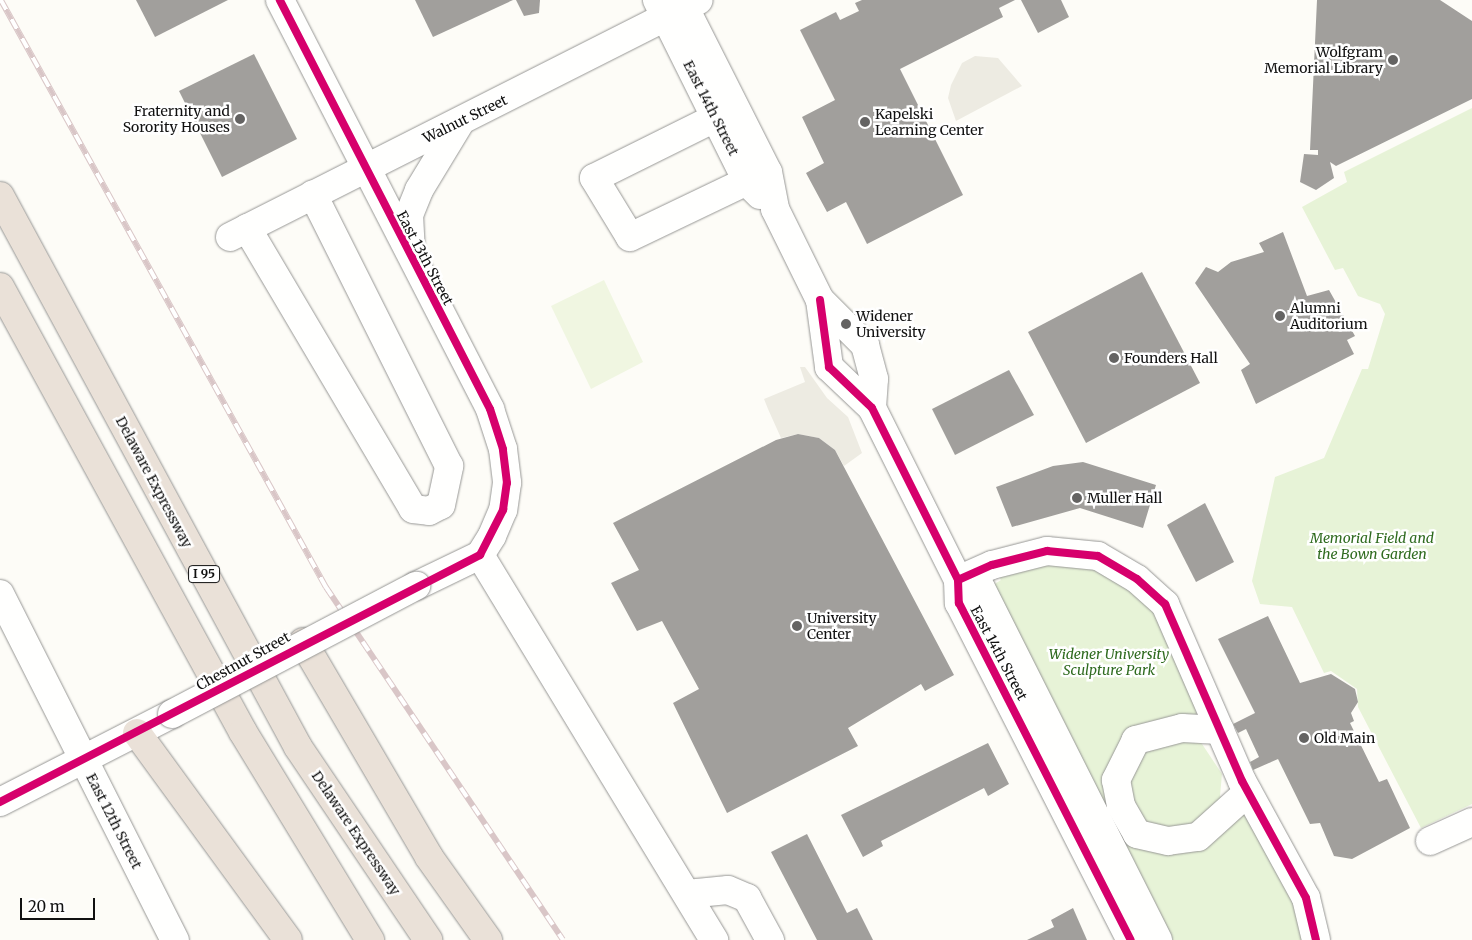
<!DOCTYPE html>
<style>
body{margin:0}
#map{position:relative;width:1472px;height:940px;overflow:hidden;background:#fdfcf7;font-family:Merriweather,serif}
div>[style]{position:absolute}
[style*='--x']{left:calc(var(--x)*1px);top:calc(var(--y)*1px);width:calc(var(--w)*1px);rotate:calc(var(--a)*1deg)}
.green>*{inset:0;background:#e7f3d7}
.pitch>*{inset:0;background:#f0f6e1}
.plaza>*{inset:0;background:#edebe2}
.building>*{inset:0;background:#a19f9c}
.roads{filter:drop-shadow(0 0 1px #979795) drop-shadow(0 0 1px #979795)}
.minor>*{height:28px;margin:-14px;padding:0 14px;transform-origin:14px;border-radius:14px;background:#fffffe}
.highway>*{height:28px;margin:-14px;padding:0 14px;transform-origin:14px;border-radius:14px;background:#eae1d8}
.rail>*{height:5.5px;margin-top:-2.75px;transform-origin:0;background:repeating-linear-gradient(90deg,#fff 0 11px,#d9c6c7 0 22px);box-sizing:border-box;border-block:1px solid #d9c6c7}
.bridges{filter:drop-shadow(0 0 1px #979795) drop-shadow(0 0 1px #979795)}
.minor-bridge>*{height:28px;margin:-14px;padding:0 14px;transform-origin:14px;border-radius:14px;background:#fffffe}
.cycleway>*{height:8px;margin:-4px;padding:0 4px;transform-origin:4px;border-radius:4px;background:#d6006c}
.dots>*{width:14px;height:14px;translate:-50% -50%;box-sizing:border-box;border:2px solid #fff;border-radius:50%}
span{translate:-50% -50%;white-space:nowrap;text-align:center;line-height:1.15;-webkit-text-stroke:5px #fff;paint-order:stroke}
.shield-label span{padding:1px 4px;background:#fff;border:1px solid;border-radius:4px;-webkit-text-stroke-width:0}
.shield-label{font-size:12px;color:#111;font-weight:700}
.poi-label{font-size:14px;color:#111}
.right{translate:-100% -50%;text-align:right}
.left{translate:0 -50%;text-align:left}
.street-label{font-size:14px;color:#111}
.park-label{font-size:14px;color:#2f6b1f;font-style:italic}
.scale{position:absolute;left:20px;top:898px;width:75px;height:22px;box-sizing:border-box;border:2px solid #111;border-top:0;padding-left:6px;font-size:15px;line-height:18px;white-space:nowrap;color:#111;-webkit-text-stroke:4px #fff;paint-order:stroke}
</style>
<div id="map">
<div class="green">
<i style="clip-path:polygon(1472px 108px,1472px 804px,1421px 828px,1358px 707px,1357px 689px,1331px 671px,1324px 673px,1292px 607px,1260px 604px,1252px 581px,1275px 477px,1324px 458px,1362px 369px,1368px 369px,1385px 314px,1380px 304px,1358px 296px,1343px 268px,1335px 270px,1302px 207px,1347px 182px,1344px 172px)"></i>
<i style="clip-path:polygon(1039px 561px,1081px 563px,1114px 573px,1158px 613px,1194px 697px,1200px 741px,1222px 774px,1220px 796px,1247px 815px,1285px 872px,1307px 940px,1173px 940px,993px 585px,1001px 580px,997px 574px)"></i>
</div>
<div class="pitch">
<i style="clip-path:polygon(604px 280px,643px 362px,591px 389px,551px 306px)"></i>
</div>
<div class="plaza">
<i style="clip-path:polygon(975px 56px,998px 58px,1022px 86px,956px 121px,948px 98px,951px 85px,962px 63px)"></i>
<i style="clip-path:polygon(800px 367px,805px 367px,827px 398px,848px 417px,862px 453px,844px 466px,835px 450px,819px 438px,798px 434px,781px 438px,768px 409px,764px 399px,805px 382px)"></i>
</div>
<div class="building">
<i style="clip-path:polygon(136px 0,228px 0,155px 37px)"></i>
<i style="clip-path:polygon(415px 0,513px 0,433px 37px)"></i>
<i style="clip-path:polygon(516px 0,540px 0,539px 13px,524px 16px)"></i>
<i style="clip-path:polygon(862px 0,1015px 0,999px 8px,1003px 17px,900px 69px,963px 195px,867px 244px,846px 202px,827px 212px,806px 173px,824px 163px,802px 117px,835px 100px,800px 30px,836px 12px,840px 20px,859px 11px,855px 3px)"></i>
<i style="clip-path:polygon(1021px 0,1061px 0,1069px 17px,1038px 33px)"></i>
<i style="clip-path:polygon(1317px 0,1440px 0,1472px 21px,1472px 99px,1336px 166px,1330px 162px,1334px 178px,1316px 190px,1300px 182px,1304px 154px,1318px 155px,1318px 150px,1310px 150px)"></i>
<i style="clip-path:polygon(254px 54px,297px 139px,222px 177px,179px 91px)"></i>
<i style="clip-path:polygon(1283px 232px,1307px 296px,1329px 290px,1355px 336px,1347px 340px,1354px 354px,1256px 404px,1241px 370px,1250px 364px,1195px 283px,1206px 267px,1218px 272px,1231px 262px,1264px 252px,1259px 243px)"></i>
<i style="clip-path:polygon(1142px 272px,1200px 383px,1086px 443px,1028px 332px)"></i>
<i style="clip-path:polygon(1009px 370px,1034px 415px,955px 455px,932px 409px)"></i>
<i style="clip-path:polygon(798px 434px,819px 438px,835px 450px,954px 675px,925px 691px,921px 684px,848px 728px,858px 746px,727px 813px,673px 703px,699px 689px,662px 621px,637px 631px,611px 583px,639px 570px,613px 523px,776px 440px)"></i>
<i style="clip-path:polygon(1083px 462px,1156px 485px,1143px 528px,1080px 508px,1012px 527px,996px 487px,1053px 466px)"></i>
<i style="clip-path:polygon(1205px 503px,1234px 562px,1196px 582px,1167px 525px)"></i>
<i style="clip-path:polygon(1268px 616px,1300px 683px,1331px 674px,1355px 689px,1358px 702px,1351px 713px,1354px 721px,1350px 723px,1379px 782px,1387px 779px,1410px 828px,1352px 859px,1334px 856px,1320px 823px,1310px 824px,1278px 759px,1253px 770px,1250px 762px,1259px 757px,1246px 729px,1238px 733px,1233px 724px,1255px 713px,1218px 639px)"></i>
<i style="clip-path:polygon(988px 743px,1009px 784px,988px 796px,984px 788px,881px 841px,883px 846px,863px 857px,841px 815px)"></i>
<i style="clip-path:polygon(807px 834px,847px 913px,857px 908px,873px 940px,817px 940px,771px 852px)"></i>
<i style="clip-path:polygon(1073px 908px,1087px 940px,1027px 940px,1054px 927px,1051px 920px)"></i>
</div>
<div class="roads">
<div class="minor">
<i style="--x:280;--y:0;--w:460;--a:62.8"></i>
<i style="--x:490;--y:409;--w:42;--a:72"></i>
<i style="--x:503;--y:449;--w:34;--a:83"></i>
<i style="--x:507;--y:483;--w:27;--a:98"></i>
<i style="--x:503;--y:510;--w:28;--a:113"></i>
<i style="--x:492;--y:536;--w:22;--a:122"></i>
<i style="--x:480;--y:555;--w:71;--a:154.2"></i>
<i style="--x:657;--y:0;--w:204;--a:63.6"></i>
<i style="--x:748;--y:183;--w:17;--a:45"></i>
<i style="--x:681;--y:0;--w:193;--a:63.2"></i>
<i style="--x:768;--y:172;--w:38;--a:79"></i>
<i style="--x:775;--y:209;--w:102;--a:63.7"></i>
<i style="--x:820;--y:300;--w:64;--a:45"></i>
<i style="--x:865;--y:345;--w:35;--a:75"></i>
<i style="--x:874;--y:379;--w:29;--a:94"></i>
<i style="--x:715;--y:118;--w:135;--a:153.6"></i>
<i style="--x:594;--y:178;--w:69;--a:58.6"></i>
<i style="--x:630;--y:237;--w:130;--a:-25.6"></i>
<i style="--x:247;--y:228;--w:326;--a:59.4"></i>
<i style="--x:413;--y:509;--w:16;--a:7"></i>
<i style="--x:429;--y:511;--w:13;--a:-27"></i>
<i style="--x:441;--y:505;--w:40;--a:-78"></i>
<i style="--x:449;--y:466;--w:304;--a:-116.6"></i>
<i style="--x:230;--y:237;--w:525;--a:-26.81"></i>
<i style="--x:411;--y:253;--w:38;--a:-93"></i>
<i style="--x:409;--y:215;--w:27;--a:-68"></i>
<i style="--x:419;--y:190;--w:77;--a:-58.8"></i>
<i style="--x:820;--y:300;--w:68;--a:82.3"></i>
<i style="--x:829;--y:367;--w:59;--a:43.6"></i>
<i style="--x:872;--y:408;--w:192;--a:63.4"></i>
<i style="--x:958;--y:580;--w:23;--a:88"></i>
<i style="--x:959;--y:603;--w:378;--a:63"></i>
<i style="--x:480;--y:555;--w:451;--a:58.7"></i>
<i style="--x:958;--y:580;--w:37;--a:-24"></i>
<i style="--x:992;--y:565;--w:57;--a:-14.3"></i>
<i style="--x:1047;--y:551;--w:51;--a:5.6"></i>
<i style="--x:1098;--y:556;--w:45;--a:30.5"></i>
<i style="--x:1137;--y:579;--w:38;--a:42"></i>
<i style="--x:1165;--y:604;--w:193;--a:66.5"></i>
<i style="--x:1242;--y:781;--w:133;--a:61.3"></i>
<i style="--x:1306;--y:898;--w:43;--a:76.6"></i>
<i style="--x:958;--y:580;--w:24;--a:19"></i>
<i style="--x:981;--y:588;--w:394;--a:63.3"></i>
<i style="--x:0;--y:594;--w:388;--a:63.2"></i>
<i style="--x:1220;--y:730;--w:38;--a:-177"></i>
<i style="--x:1182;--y:728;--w:48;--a:165.4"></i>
<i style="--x:1136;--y:740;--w:45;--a:116.6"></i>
<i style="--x:1116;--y:780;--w:26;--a:79"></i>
<i style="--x:1121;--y:806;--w:32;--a:60"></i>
<i style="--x:1137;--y:834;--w:32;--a:13"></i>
<i style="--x:1168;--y:841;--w:30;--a:-8"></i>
<i style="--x:1198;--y:837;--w:67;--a:-42"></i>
<i style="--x:0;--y:802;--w:193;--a:-27.1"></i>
<i style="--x:1430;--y:841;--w:46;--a:-24.3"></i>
<i style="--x:687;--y:894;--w:41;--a:-5.6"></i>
<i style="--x:728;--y:890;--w:21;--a:23"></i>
<i style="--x:747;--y:898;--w:48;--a:61.3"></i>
</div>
<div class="highway">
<i style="--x:0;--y:196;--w:626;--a:61.59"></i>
<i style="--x:298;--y:747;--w:233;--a:56"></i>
<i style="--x:0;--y:287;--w:507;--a:61.36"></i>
<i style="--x:243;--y:732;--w:244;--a:58.6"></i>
<i style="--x:303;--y:642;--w:249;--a:59.6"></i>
<i style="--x:429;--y:857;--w:102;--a:54.6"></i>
<i style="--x:137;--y:733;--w:256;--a:53.9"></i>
</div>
</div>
<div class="rail">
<i style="--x:1;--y:0;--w:671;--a:61.03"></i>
<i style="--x:326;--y:587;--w:425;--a:56.1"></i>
</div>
<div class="bridges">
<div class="minor-bridge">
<i style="--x:172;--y:714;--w:276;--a:-27.7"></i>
</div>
</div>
<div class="cycleway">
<i style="--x:820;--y:300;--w:68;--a:82.3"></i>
<i style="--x:829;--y:367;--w:59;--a:43.6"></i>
<i style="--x:872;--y:408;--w:192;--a:63.4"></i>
<i style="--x:958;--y:580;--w:23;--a:88"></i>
<i style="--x:959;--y:603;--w:378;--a:63"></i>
<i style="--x:958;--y:580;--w:37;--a:-24"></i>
<i style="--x:992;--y:565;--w:57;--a:-14.3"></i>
<i style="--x:1047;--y:551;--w:51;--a:5.6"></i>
<i style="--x:1098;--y:556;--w:45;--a:30.5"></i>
<i style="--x:1137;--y:579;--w:38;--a:42"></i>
<i style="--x:1165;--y:604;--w:193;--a:66.5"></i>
<i style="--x:1242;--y:781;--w:133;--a:61.3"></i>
<i style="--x:1306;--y:898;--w:43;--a:76.6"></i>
<i style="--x:0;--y:802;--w:540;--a:-27.23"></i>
<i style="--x:480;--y:555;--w:51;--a:-62.9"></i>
<i style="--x:503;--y:510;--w:27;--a:-82"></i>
<i style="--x:507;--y:483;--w:34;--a:-97"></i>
<i style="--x:503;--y:449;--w:42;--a:-108"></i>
<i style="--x:490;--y:409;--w:460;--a:-117.2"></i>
</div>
<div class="dots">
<i style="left:1393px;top:60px;background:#646362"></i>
<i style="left:240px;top:119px;background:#646362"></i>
<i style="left:865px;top:122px;background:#646362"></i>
<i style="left:1280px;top:316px;background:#646362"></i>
<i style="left:846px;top:324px;background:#646362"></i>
<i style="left:1114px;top:358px;background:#646362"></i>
<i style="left:1077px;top:498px;background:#646362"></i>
<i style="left:797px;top:626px;background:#646362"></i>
<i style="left:1304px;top:738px;background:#646362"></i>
</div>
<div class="shield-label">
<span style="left:204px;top:574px">I 95</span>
</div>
<div class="poi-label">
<span class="right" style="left:1383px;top:60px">Wolfgram<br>Memorial Library</span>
<span class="right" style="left:230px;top:119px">Fraternity and<br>Sorority Houses</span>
<span class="left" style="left:875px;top:122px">Kapelski<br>Learning Center</span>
<span class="left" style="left:1290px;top:316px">Alumni<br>Auditorium</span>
<span class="left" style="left:856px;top:324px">Widener<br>University</span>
<span class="left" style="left:1124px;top:358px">Founders Hall</span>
<span class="left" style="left:1087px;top:498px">Muller Hall</span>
<span class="left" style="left:807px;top:626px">University<br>Center</span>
<span class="left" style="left:1314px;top:738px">Old Main</span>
</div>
<div class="street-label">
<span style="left:711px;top:108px;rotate:63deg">East 14th Street</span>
<span style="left:465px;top:119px;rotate:-26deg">Walnut Street</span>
<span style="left:425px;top:258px;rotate:62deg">East 13th Street</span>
<span style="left:154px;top:482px;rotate:62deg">Delaware Expressway</span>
<span style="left:999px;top:653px;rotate:62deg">East 14th Street</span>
<span style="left:243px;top:661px;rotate:-29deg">Chestnut Street</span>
<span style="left:114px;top:821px;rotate:63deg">East 12th Street</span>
<span style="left:356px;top:833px;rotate:56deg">Delaware Expressway</span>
</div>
<div class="park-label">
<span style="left:1372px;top:546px">Memorial Field and<br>the Bown Garden</span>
<span style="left:1109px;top:662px">Widener University<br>Sculpture Park</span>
</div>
<div class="scale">20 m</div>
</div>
